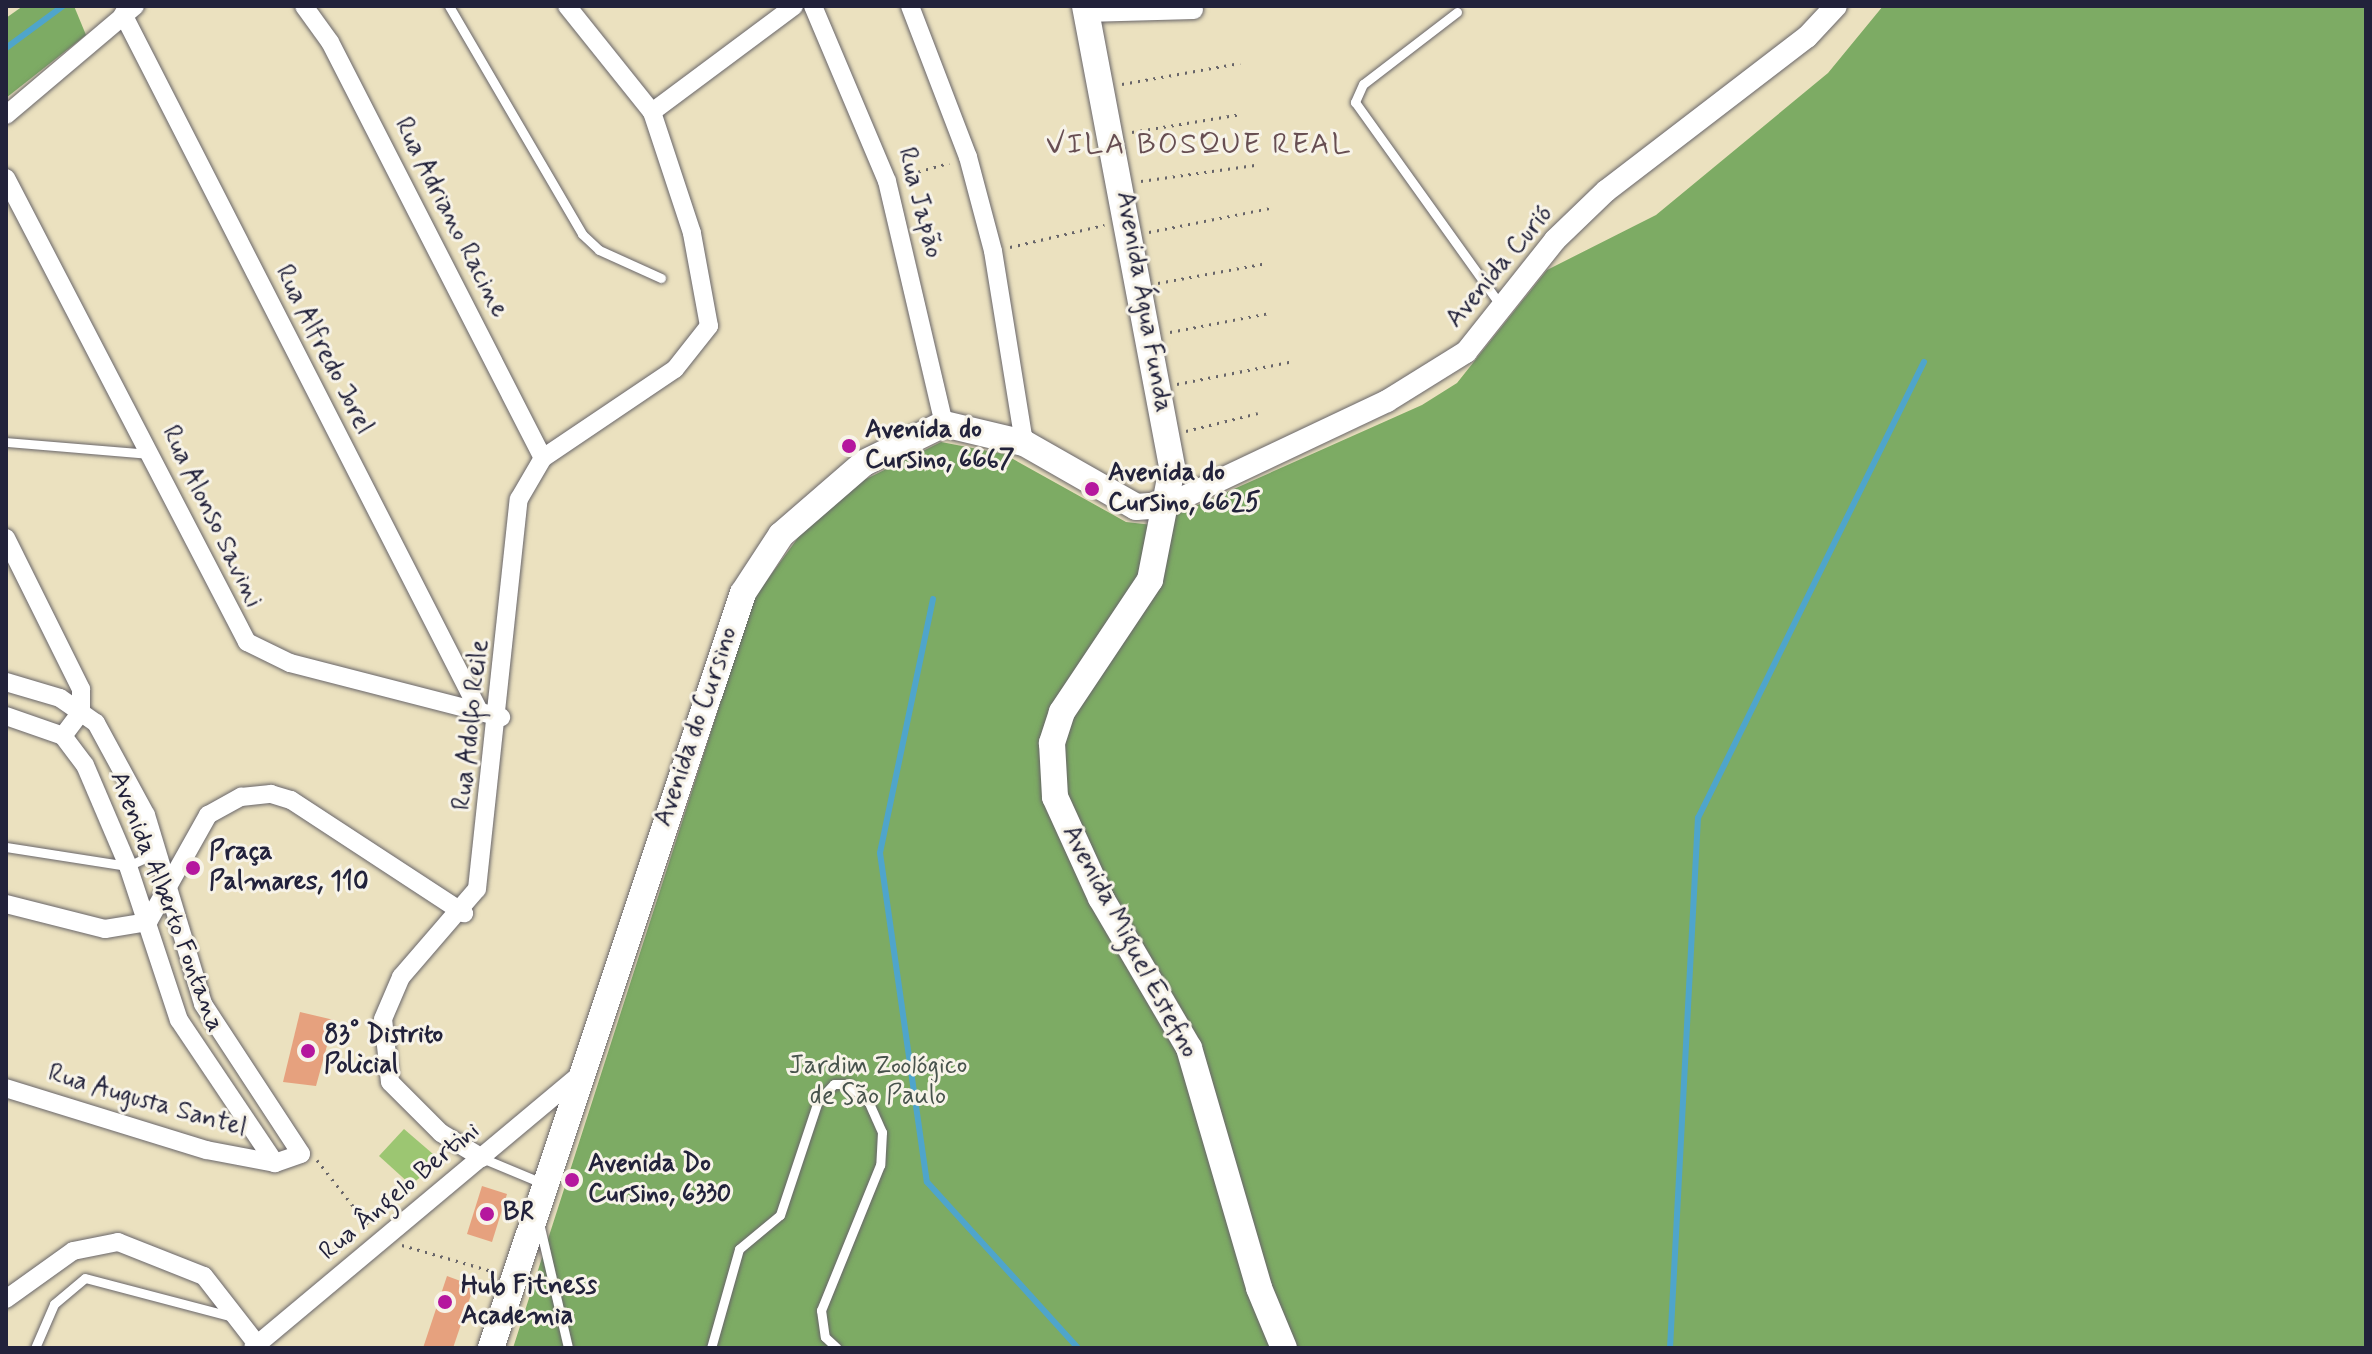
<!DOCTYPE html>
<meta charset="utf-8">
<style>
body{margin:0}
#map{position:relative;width:2372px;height:1354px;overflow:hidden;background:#ebe1bf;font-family:Mynerve,sans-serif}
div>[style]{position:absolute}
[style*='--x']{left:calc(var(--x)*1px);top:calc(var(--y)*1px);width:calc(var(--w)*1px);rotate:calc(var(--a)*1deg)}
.green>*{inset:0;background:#9cc672}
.forest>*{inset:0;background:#7dab64}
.stream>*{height:6px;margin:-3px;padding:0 3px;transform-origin:3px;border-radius:3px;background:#4fa5cb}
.building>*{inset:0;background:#e6a17e}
.path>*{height:3px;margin-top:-1.5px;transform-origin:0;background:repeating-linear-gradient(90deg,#686569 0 2px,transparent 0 8px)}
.roads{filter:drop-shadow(0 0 2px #686569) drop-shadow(0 0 2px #686569)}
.service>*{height:9px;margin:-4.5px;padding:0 4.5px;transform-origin:4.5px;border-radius:4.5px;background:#fff}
.minor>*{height:18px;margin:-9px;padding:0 9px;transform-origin:9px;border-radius:9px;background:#fff}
.tertiary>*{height:22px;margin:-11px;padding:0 11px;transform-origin:11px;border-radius:11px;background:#fff}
.secondary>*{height:26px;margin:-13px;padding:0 13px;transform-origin:13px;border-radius:13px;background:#fff}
.dots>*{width:22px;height:22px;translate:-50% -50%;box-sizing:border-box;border:4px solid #f7f3e8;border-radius:50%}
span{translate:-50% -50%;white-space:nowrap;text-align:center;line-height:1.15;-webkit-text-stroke:6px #f7f3e8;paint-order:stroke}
.street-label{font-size:26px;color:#22223b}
.poi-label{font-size:26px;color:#22223b;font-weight:700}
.left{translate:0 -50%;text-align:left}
.park-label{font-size:26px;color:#47534c}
.quarter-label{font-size:30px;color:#674e52;letter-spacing:2px}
.frame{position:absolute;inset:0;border:8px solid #22223b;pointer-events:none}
</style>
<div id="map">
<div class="green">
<i style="clip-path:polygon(404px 1129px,433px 1154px,431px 1168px,411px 1185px,379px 1156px)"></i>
</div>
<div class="forest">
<i style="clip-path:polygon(23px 6px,74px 6px,86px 35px,6px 98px,6px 18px)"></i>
<i style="clip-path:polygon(1883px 6px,2366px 6px,2366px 1348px,513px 1348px,754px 598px,808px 524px,864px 480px,941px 442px,1004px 454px,1126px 522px,1153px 525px,1422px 405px,1457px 383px,1547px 270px,1656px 215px,1828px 73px)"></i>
</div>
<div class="stream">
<i style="--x:6;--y:48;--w:71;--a:-36.4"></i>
<i style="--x:933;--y:599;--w:259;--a:101.8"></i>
<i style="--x:880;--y:853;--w:332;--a:81.9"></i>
<i style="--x:927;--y:1182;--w:224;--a:47.7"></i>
<i style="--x:1670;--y:1348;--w:531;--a:-86.98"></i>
<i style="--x:1698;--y:818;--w:509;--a:-63.64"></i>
</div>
<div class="building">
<i style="clip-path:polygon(300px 1012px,334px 1020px,316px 1086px,283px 1082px)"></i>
<i style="clip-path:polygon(482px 1186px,507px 1194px,492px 1242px,467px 1234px)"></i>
<i style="clip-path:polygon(447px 1276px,474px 1286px,453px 1348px,423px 1348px)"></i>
</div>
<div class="path">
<i style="--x:1122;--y:84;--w:120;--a:-10.1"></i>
<i style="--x:1132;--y:132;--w:111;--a:-9.3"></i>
<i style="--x:903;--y:176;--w:48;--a:-15.8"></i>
<i style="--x:1141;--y:181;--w:115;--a:-8"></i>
<i style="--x:1149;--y:232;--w:123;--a:-11.2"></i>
<i style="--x:1010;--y:247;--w:97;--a:-13.2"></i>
<i style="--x:1158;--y:283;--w:111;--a:-10.4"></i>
<i style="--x:1170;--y:332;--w:102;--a:-10.8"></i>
<i style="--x:1177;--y:384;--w:119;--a:-11.1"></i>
<i style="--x:1186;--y:431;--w:74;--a:-14"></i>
<i style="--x:317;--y:1160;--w:84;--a:51.8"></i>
<i style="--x:402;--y:1245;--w:97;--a:16.2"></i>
</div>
<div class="roads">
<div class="service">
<i style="--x:449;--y:6;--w:264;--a:59.7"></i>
<i style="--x:582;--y:234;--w:23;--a:43"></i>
<i style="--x:599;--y:250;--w:68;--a:24.3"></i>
<i style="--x:1457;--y:12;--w:118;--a:142.5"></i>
<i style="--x:1363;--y:84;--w:20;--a:114"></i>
<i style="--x:1355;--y:102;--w:251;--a:54.4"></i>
<i style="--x:6;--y:442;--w:143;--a:4.8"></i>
<i style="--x:6;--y:847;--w:123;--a:8.9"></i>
<i style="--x:128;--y:866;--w:33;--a:-25"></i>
<i style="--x:482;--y:1158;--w:65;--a:22.6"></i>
<i style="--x:539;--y:1223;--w:128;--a:76.9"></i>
<i style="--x:35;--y:1348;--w:48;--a:-66.6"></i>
<i style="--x:54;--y:1304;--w:40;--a:-40"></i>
<i style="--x:85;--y:1278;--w:150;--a:14.7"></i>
<i style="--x:711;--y:1348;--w:103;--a:-74.2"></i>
<i style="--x:739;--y:1249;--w:53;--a:-39.7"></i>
<i style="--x:780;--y:1215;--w:120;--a:-71.6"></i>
<i style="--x:818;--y:1101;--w:23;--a:-47"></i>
<i style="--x:834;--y:1084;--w:14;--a:0"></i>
<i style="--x:848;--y:1084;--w:28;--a:42"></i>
<i style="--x:869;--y:1103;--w:32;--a:66"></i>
<i style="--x:882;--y:1132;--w:33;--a:93"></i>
<i style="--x:880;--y:1165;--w:157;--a:112.1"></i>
<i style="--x:821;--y:1310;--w:27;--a:82"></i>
<i style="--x:825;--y:1337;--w:16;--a:43"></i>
</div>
<div class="minor">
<i style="--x:304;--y:6;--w:44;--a:54.2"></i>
<i style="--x:330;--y:42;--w:467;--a:62.9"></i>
<i style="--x:813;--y:6;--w:190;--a:67.1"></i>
<i style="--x:887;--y:181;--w:250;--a:76.8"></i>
<i style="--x:910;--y:6;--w:162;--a:69"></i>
<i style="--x:968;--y:157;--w:97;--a:75.1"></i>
<i style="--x:993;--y:251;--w:194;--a:80.8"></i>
<i style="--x:1085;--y:13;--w:109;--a:-1.6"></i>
<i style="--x:123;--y:14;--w:780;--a:62.94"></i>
<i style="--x:652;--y:112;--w:177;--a:-36.7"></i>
<i style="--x:6;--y:115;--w:169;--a:-40.2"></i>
<i style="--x:6;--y:178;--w:523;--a:62.55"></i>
<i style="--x:247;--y:642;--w:48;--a:26"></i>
<i style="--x:290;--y:663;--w:218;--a:14.4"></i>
<i style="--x:6;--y:538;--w:169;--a:63.6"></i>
<i style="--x:81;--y:689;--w:23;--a:90"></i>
<i style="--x:81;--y:712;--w:30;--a:127"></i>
<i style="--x:6;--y:682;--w:56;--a:16.5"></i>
<i style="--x:60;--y:698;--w:44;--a:34.8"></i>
<i style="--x:96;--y:723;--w:105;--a:61.5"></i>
<i style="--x:146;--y:815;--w:197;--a:73.2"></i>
<i style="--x:203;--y:1004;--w:179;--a:56.8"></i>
<i style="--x:301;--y:1154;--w:28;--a:161"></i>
<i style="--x:275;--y:1163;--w:70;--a:-169.3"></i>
<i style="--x:206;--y:1150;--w:209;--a:-162.8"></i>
<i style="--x:6;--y:716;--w:60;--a:19.3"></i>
<i style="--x:63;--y:736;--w:36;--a:53"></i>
<i style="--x:85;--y:765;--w:110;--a:66.9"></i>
<i style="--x:128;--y:866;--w:162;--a:71.7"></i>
<i style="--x:179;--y:1020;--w:172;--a:56.1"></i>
<i style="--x:6;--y:904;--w:102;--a:14.2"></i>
<i style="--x:105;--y:929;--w:44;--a:-9.2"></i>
<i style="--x:148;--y:922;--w:123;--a:-60.7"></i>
<i style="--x:208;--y:815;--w:38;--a:-29"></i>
<i style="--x:241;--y:797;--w:30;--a:-6"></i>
<i style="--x:271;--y:794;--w:21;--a:17"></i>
<i style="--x:291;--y:800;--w:207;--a:33.2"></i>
<i style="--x:482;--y:1158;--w:48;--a:-148.6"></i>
<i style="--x:441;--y:1133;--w:72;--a:-135"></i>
<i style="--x:390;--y:1082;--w:63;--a:-96.3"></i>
<i style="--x:383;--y:1019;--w:46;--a:-66.8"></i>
<i style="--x:401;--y:977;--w:116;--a:-49.2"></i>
<i style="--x:477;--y:889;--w:392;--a:-83.9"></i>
<i style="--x:519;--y:499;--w:48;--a:-59.7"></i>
<i style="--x:543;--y:458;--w:159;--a:-34"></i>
<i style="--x:675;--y:369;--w:55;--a:-51.7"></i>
<i style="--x:709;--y:326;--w:95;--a:-100.4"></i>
<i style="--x:692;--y:233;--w:127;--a:-108.3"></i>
<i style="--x:652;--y:112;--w:136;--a:-128.7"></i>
<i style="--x:6;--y:1299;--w:82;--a:-35.6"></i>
<i style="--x:73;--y:1251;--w:46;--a:-11.3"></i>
<i style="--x:118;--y:1242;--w:92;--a:21.6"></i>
<i style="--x:204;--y:1276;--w:86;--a:52.1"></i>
<i style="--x:253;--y:1348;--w:426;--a:-39.9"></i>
</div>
<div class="tertiary">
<i style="--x:1167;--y:505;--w:243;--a:-25.3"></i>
<i style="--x:1387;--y:401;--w:93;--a:-31.8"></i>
<i style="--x:1466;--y:352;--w:143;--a:-51.5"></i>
<i style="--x:1555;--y:240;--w:71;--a:-43.9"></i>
<i style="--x:1606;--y:191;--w:253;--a:-37.5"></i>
<i style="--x:1807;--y:37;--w:42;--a:-46.9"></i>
</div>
<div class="secondary">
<i style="--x:1085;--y:6;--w:470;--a:79.3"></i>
<i style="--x:1172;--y:468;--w:114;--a:101.1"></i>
<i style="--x:1150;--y:580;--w:159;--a:123.7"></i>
<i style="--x:1062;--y:712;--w:33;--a:108"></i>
<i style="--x:1052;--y:743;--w:54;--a:86.8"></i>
<i style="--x:1055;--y:797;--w:111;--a:65.5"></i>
<i style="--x:1101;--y:898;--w:174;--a:59.6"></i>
<i style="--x:1189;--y:1048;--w:250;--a:73.7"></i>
<i style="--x:1259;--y:1288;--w:65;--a:67.4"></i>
<i style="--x:491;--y:1348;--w:796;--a:-71.54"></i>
<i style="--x:743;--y:593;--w:69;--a:-56.8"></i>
<i style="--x:781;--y:535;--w:110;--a:-40.9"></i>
<i style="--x:864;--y:463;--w:89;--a:-26"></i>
<i style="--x:944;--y:424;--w:82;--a:13.4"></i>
<i style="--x:1024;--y:443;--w:129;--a:29.7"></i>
<i style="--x:1136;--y:507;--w:31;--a:-4"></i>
</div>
</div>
<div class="dots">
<i style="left:849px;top:446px;background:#b5179e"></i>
<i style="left:1092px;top:489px;background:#b5179e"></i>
<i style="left:193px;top:868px;background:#b5179e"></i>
<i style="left:308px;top:1051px;background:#b5179e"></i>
<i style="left:572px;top:1180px;background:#b5179e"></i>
<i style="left:487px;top:1214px;background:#b5179e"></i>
<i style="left:445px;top:1302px;background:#b5179e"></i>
</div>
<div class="street-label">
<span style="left:919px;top:203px;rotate:75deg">Rua Japão</span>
<span style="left:450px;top:218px;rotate:63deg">Rua Adriano Racine</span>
<span style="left:1500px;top:267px;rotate:-50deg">Avenida Curió</span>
<span style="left:1143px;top:302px;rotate:80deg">Avenida Água Funda</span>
<span style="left:323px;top:350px;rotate:63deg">Rua Alfredo Jorel</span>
<span style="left:211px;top:517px;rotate:64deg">Rua Alonso Savini</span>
<span style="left:472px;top:725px;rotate:-84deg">Rua Adolfo Reile</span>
<span style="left:697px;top:727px;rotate:-71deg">Avenida do Cursino</span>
<span style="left:166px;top:902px;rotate:69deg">Avenida Alberto Fontana</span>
<span style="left:1129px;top:942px;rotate:62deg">Avenida Miguel Estefno</span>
<span style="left:147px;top:1102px;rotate:16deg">Rua Augusta Santel</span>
<span style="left:400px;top:1192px;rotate:-40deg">Rua Ângelo Bertini</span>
</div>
<div class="poi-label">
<span class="left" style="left:865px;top:446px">Avenida do<br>Cursino, 6667</span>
<span class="left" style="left:1108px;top:489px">Avenida do<br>Cursino, 6625</span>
<span class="left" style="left:209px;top:868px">Praça<br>Palmares, 110</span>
<span class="left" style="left:324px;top:1051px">83° Distrito<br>Policial</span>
<span class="left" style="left:588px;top:1180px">Avenida Do<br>Cursino, 6330</span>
<span class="left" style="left:503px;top:1214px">BR</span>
<span class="left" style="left:461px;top:1302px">Hub Fitness<br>Academia</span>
</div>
<div class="park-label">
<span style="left:878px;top:1082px">Jardim Zoológico<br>de São Paulo</span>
</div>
<div class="quarter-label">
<span style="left:1199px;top:145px">VILA BOSQUE REAL</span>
</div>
<div class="frame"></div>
</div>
